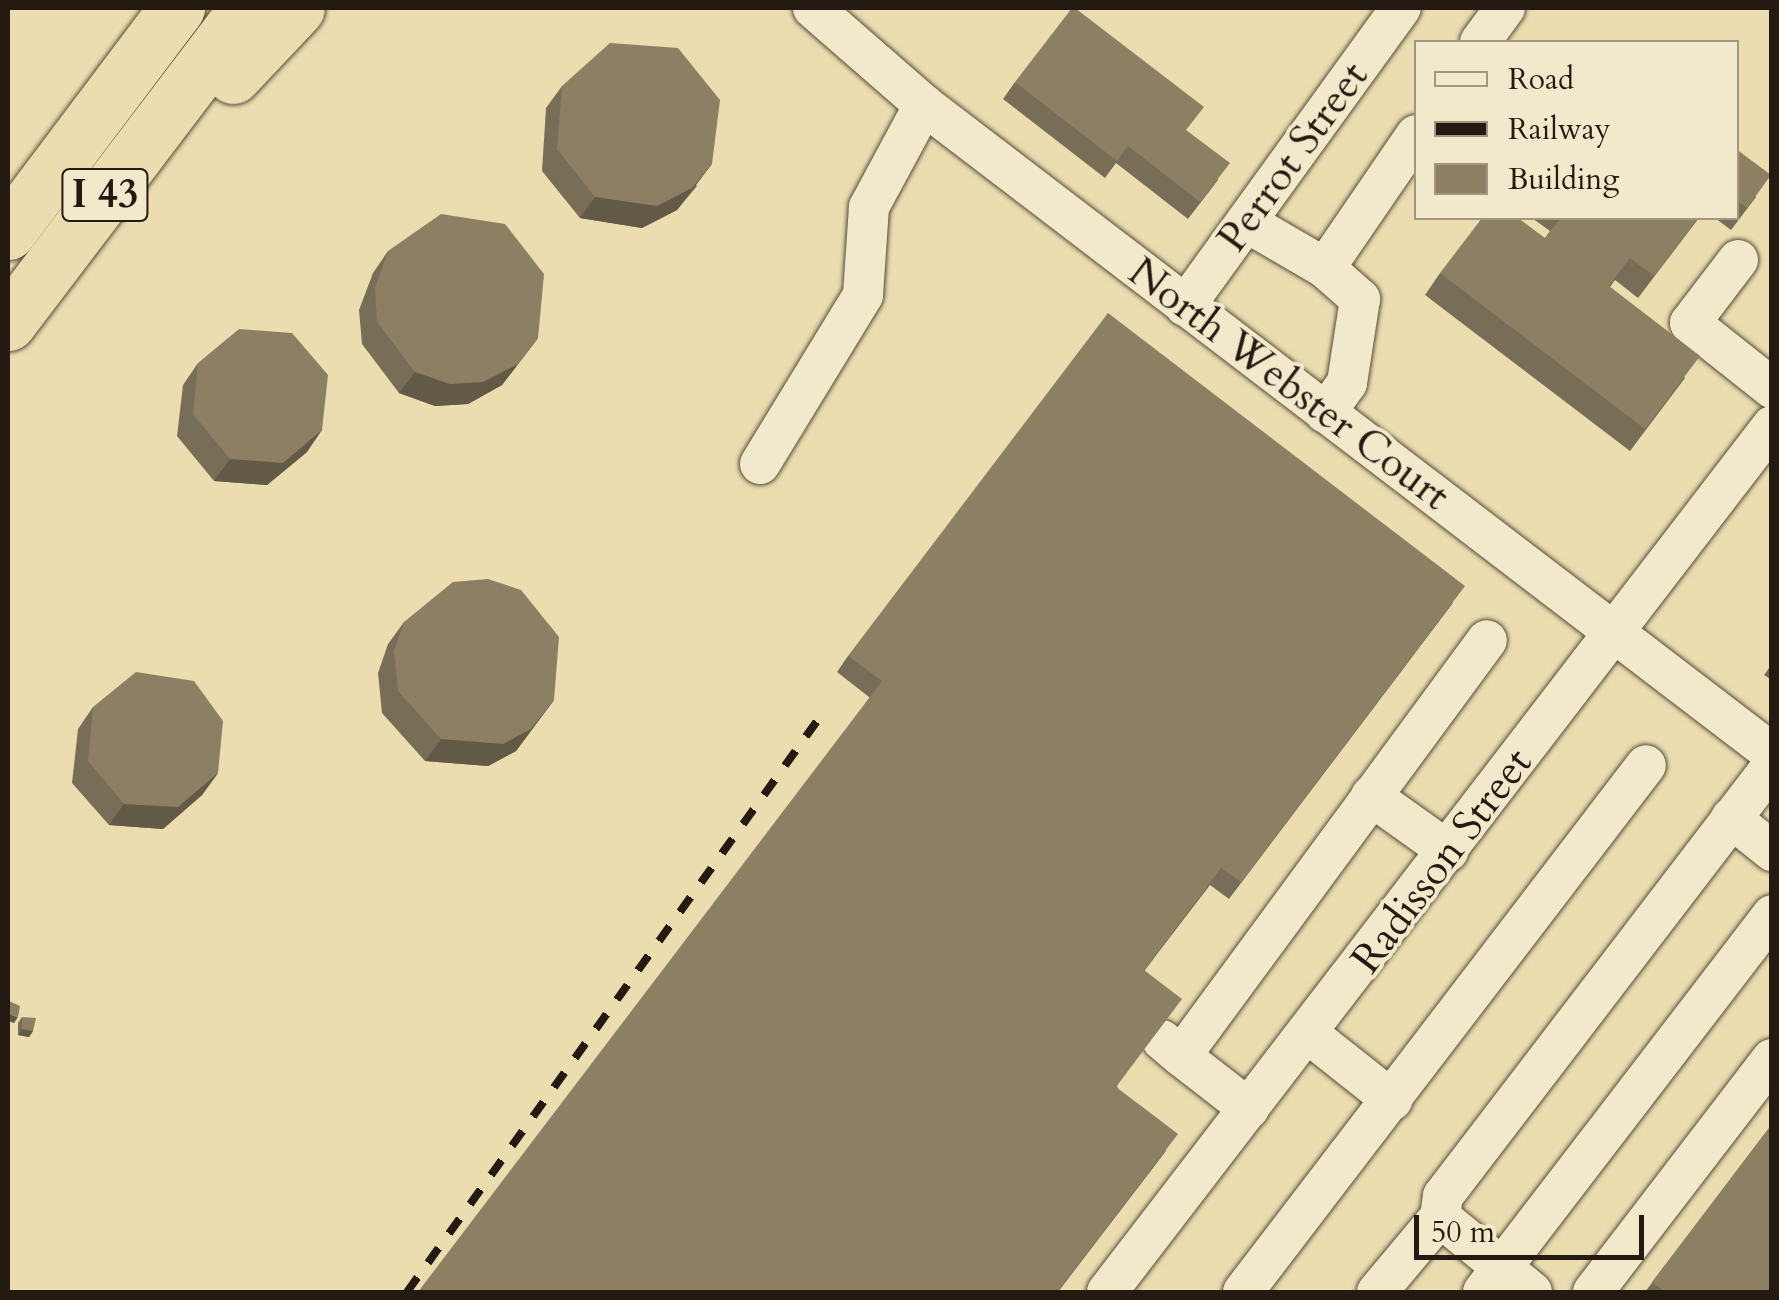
<!DOCTYPE html>
<style>
body{margin:0}
#map{position:relative;width:1779px;height:1300px;overflow:hidden;background:#ebddb0;font-family:Cardo,serif}
div>[style]{position:absolute}
[style*='--x']{left:calc(var(--x)*1px);top:calc(var(--y)*1px);width:calc(var(--w)*1px);rotate:calc(var(--a)*1deg)}
.roads{filter:drop-shadow(0 0 2px #564b39) drop-shadow(0 0 2px #564b39)}
.minor>*{height:40px;margin:-20px;padding:0 20px;transform-origin:20px;border-radius:20px;background:#f2e9cc}
.highway>*{height:55px;margin:-27.5px;padding:0 27.5px;transform-origin:27.5px;border-radius:27.5px;background:#ebddb0}
.rail>*{height:8px;margin-top:-4px;transform-origin:0;background:repeating-linear-gradient(90deg,#251a11 0 18px,transparent 0 36px)}
.wall>*{inset:0;background:#786d56}
.shaded-wall>*{inset:0;background:#625946}
.building>*{inset:0;background:#8c7f64}
span{translate:-50% -50%;white-space:nowrap;text-align:center;line-height:1.15;-webkit-text-stroke:8px #f2e9cc;paint-order:stroke}
.shield-label span{padding:2px 8px;background:#f2e9cc;border:2px solid;border-radius:8px;-webkit-text-stroke-width:0}
.shield-label{font-size:40px;color:#251a11;font-weight:700}
.street-label{font-size:42px;color:#251a11}
.frame{position:absolute;inset:0;border:10px solid #251a11;pointer-events:none}
.legend{position:absolute;left:1414px;top:40px;width:325px;height:180px;box-sizing:border-box;background:#f2e9cc;border:2px solid #a09681;margin:0;padding:12px 18px;list-style:none;font-size:30px;color:#251a11}
.legend li{display:flex;align-items:center;gap:20px;height:50px}
.legend b{width:50px;border:2px solid #a09681}
.scale{position:absolute;left:1414px;top:1215px;width:230px;height:45px;box-sizing:border-box;border:5px solid #251a11;border-top:0;padding-left:12px;font-size:30px;line-height:35px;white-space:nowrap;color:#251a11;-webkit-text-stroke:8px #f2e9cc;paint-order:stroke}
</style>
<div id="map">
<div class="roads">
<div class="minor">
<i style="--x:813;--y:8;--w:147;--a:41.1"></i>
<i style="--x:924;--y:105;--w:1067;--a:37.39"></i>
<i style="--x:1480;--y:42;--w:42;--a:-53.7"></i>
<i style="--x:1246;--y:222;--w:91;--a:30.2"></i>
<i style="--x:1325;--y:268;--w:161;--a:-55.6"></i>
<i style="--x:1738;--y:260;--w:79;--a:127.3"></i>
<i style="--x:1690;--y:323;--w:105;--a:38.4"></i>
<i style="--x:1325;--y:268;--w:47;--a:41.5"></i>
<i style="--x:1360;--y:299;--w:85;--a:98.8"></i>
<i style="--x:1347;--y:383;--w:37;--a:126"></i>
<i style="--x:1185;--y:306;--w:368;--a:-54.1"></i>
<i style="--x:760;--y:464;--w:198;--a:-58.6"></i>
<i style="--x:863;--y:295;--w:88;--a:-86.1"></i>
<i style="--x:869;--y:207;--w:116;--a:-61.7"></i>
<i style="--x:1371;--y:796;--w:95;--a:35.5"></i>
<i style="--x:1731;--y:818;--w:53;--a:38.8"></i>
<i style="--x:1310;--y:1035;--w:105;--a:38.4"></i>
<i style="--x:1162;--y:1040;--w:25;--a:40"></i>
<i style="--x:1181;--y:1056;--w:516;--a:-53.66"></i>
<i style="--x:1181;--y:1056;--w:86;--a:37.9"></i>
<i style="--x:1107;--y:1292;--w:1092;--a:-52.48"></i>
<i style="--x:1243;--y:1292;--w:663;--a:-52.59"></i>
<i style="--x:1377;--y:1292;--w:98;--a:-50"></i>
<i style="--x:1483;--y:1292;--w:475;--a:-52.5"></i>
<i style="--x:1532;--y:1292;--w:119;--a:-140.8"></i>
<i style="--x:1440;--y:1217;--w:21;--a:-82"></i>
<i style="--x:1443;--y:1196;--w:541;--a:-52.58"></i>
<i style="--x:1593;--y:1292;--w:294;--a:-52.5"></i>
</div>
<div class="highway">
<i style="--x:233;--y:76;--w:93;--a:-46.7"></i>
<i style="--x:8;--y:232;--w:281;--a:-53"></i>
<i style="--x:8;--y:323;--w:395;--a:-52.8"></i>
</div>
</div>
<div class="rail">
<i style="--x:407;--y:1292;--w:712;--a:-54.32"></i>
</div>
<div class="wall">
<i style="clip-path:polygon(1015px 82px,1187px 131px,1218px 180px,1188px 219px,1116px 163px,1105px 178px,1003px 99px)"></i>
<i style="clip-path:polygon(562px 86px,697px 186px,677px 210px,642px 228px,580px 218px,542px 171px,546px 108px)"></i>
<i style="clip-path:polygon(1736px 149px,1756px 197px,1731px 230px,1715px 218px,1736px 218px)"></i>
<i style="clip-path:polygon(1532px 218px,1699px 218px,1638px 298px,1615px 280px,1610px 287px,1685px 378px,1630px 451px,1425px 295px,1440px 273px,1545px 238px,1550px 231px)"></i>
<i style="clip-path:polygon(388px 251px,538px 338px,502px 385px,468px 404px,435px 406px,399px 393px,362px 344px,359px 310px,373px 273px)"></i>
<i style="clip-path:polygon(198px 363px,307px 452px,267px 485px,214px 481px,177px 436px,183px 385px)"></i>
<i style="clip-path:polygon(1453px 603px,1229px 899px,1210px 885px,1145px 970px,1117px 1087px,1166px 1151px,1058px 1292px,869px 697px,837px 672px,848px 656px)"></i>
<i style="clip-path:polygon(404px 622px,554px 700px,516px 751px,488px 766px,425px 761px,382px 713px,378px 673px,388px 644px)"></i>
<i style="clip-path:polygon(1772px 664px,1772px 680px,1764px 675px)"></i>
<i style="clip-path:polygon(93px 707px,218px 773px,202px 795px,163px 829px,109px 825px,72px 783px,78px 729px)"></i>
<i style="clip-path:polygon(22px 1017px,33px 1031px,29px 1037px,18px 1035px,18px 1023px)"></i>
<i style="clip-path:polygon(1772px 1124px,1772px 1292px,1645px 1292px)"></i>
</div>
<div class="shaded-wall">
<i style="clip-path:polygon(712px 164px,677px 210px,642px 228px,580px 218px,595px 197px)"></i>
<i style="clip-path:polygon(538px 338px,502px 385px,468px 404px,435px 406px,399px 393px,415px 372px)"></i>
<i style="clip-path:polygon(322px 430px,307px 452px,267px 485px,214px 481px,230px 459px)"></i>
<i style="clip-path:polygon(554px 700px,516px 751px,488px 766px,425px 761px,441px 739px)"></i>
<i style="clip-path:polygon(218px 773px,202px 795px,163px 829px,109px 825px,124px 804px)"></i>
<i style="clip-path:polygon(8px 1014px,18px 1017px,14px 1023px,8px 1021px)"></i>
<i style="clip-path:polygon(22px 1029px,33px 1031px,29px 1037px,18px 1035px)"></i>
</div>
<div class="building">
<i style="clip-path:polygon(1072px 8px,1075px 8px,1204px 107px,1186px 130px,1230px 163px,1200px 202px,1128px 146px,1117px 161px,1015px 82px)"></i>
<i style="clip-path:polygon(610px 43px,678px 48px,720px 100px,712px 164px,692px 188px,657px 206px,595px 197px,557px 149px,562px 86px)"></i>
<i style="clip-path:polygon(1736px 149px,1771px 175px,1747px 208px,1736px 200px)"></i>
<i style="clip-path:polygon(441px 214px,505px 224px,544px 274px,538px 338px,518px 364px,483px 382px,450px 384px,415px 372px,377px 322px,375px 288px,388px 251px)"></i>
<i style="clip-path:polygon(1482px 218px,1518px 218px,1545px 238px,1561px 218px,1698px 218px,1654px 276px,1630px 258px,1609px 286px,1700px 356px,1645px 429px,1440px 273px)"></i>
<i style="clip-path:polygon(1108px 313px,1465px 586px,1241px 882px,1221px 868px,1144px 970px,1182px 999px,1116px 1087px,1178px 1134px,1057px 1292px,418px 1292px,882px 681px,848px 656px)"></i>
<i style="clip-path:polygon(239px 329px,292px 333px,328px 375px,322px 430px,283px 463px,230px 459px,193px 414px,198px 363px)"></i>
<i style="clip-path:polygon(488px 579px,521px 590px,559px 637px,554px 700px,531px 729px,503px 744px,441px 739px,398px 691px,394px 651px,404px 622px,453px 582px)"></i>
<i style="clip-path:polygon(136px 672px,194px 681px,223px 721px,218px 773px,178px 807px,124px 804px,88px 761px,93px 707px)"></i>
<i style="clip-path:polygon(9px 1001px,20px 1006px,18px 1017px,8px 1014px)"></i>
<i style="clip-path:polygon(22px 1017px,36px 1018px,33px 1031px,22px 1029px)"></i>
<i style="clip-path:polygon(1772px 1124px,1772px 1292px,1665px 1292px,1652px 1282px)"></i>
</div>
<div class="shield-label">
<span style="left:105px;top:195px">I 43</span>
</div>
<div class="street-label">
<span style="left:1293px;top:157px;rotate:-54deg">Perrot Street</span>
<span style="left:1289px;top:384px;rotate:37deg">North Webster Court</span>
<span style="left:1442px;top:861px;rotate:-53deg">Radisson Street</span>
</div>
<div class="frame"></div>
<ul class="legend">
<li><b style="height:12px;background:#f2e9cc"></b>Road</li>
<li><b style="height:12px;background:#251a11"></b>Railway</li>
<li><b style="height:28px;background:#8c7f64"></b>Building</li>
</ul>
<div class="scale">50 m</div>
</div>
